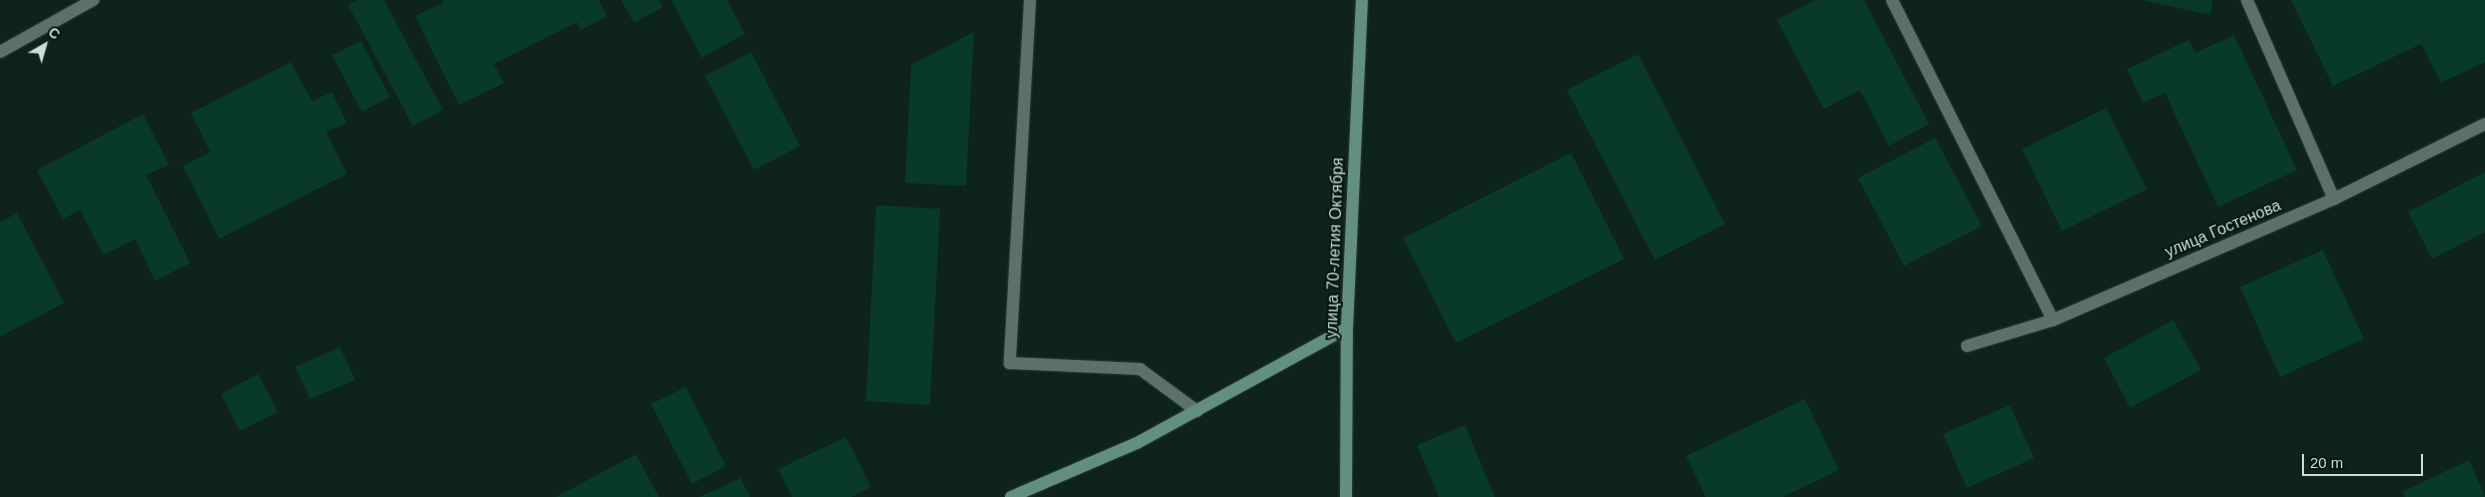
<!DOCTYPE html>
<meta charset="utf-8">
<style>
body{margin:0}
#map{position:relative;width:2485px;height:497px;overflow:hidden;background:#0d231b;font-family:Helvetica,sans-serif}
div>[style]{position:absolute}
[style*='--x']{left:calc(var(--x)*1px);top:calc(var(--y)*1px);width:calc(var(--w)*1px);rotate:calc(var(--a)*1deg)}
.building>*{inset:0;background:#09392b}
.roads{filter:drop-shadow(0 0 1px #2e3a34) drop-shadow(0 0 1px #2e3a34)}
.lane>*{height:12px;margin:-6px;padding:0 6px;transform-origin:6px;border-radius:6px;background:#5a7269}
.street>*{height:12px;margin:-6px;padding:0 6px;transform-origin:6px;border-radius:6px;background:#5a7269}
.secondary>*{height:12px;margin:-6px;padding:0 6px;transform-origin:6px;border-radius:6px;background:#628f7f}
span{translate:-50% -50%;white-space:nowrap;text-align:center;line-height:1.15;-webkit-text-stroke:4px #041912;paint-order:stroke}
.street-label{font-size:16px;color:#cfdcd7}
.north{position:absolute;left:20px;top:20px;width:50px;height:50px;-webkit-text-stroke:4px #041912;paint-order:stroke;rotate:38deg;font-size:14px;font-weight:700;line-height:20px;text-align:center;color:#cfdcd7}
.north::after{content:'';display:block;margin:auto;width:18px;height:22px;background:#cfdcd7;clip-path:polygon(50% 0,100% 100%,50% 72%,0 100%)}
.scale{position:absolute;left:2302px;top:454px;width:121px;height:22px;box-sizing:border-box;border:2px solid #cfdcd7;border-top:0;padding-left:6px;font-size:15px;line-height:18px;white-space:nowrap;color:#cfdcd7;-webkit-text-stroke:4px #041912;paint-order:stroke}
</style>
<div id="map">
<div class="building">
<i style="clip-path:polygon(358px 0,384px 0,443px 110px,413px 126px,348px 5px)"></i>
<i style="clip-path:polygon(442px 0,599px 0,607px 17px,581px 30px,577px 22px,494px 64px,504px 83px,459px 105px,415px 16px,444px 2px)"></i>
<i style="clip-path:polygon(621px 0,659px 0,663px 7px,634px 23px)"></i>
<i style="clip-path:polygon(671px 0,727px 0,745px 34px,702px 58px)"></i>
<i style="clip-path:polygon(1815px 0,1864px 0,1929px 124px,1889px 146px,1860px 90px,1824px 109px,1777px 20px)"></i>
<i style="clip-path:polygon(2141px 0,2213px 0,2210px 15px)"></i>
<i style="clip-path:polygon(2291px 0,2485px 0,2485px 62px,2441px 83px,2421px 44px,2333px 86px)"></i>
<i style="clip-path:polygon(974px 32px,966px 186px,905px 183px,911px 65px)"></i>
<i style="clip-path:polygon(2234px 35px,2297px 170px,2218px 207px,2165px 93px,2143px 103px,2127px 69px,2189px 40px,2195px 53px)"></i>
<i style="clip-path:polygon(361px 41px,390px 97px,362px 112px,332px 55px)"></i>
<i style="clip-path:polygon(751px 52px,800px 146px,754px 170px,705px 76px)"></i>
<i style="clip-path:polygon(1638px 54px,1725px 224px,1655px 260px,1567px 90px)"></i>
<i style="clip-path:polygon(291px 62px,312px 101px,332px 92px,347px 123px,326px 132px,347px 174px,219px 239px,183px 166px,210px 152px,191px 113px)"></i>
<i style="clip-path:polygon(2106px 108px,2147px 189px,2062px 231px,2022px 149px)"></i>
<i style="clip-path:polygon(143px 114px,169px 165px,146px 175px,190px 263px,155px 281px,135px 239px,103px 255px,80px 210px,63px 219px,37px 170px)"></i>
<i style="clip-path:polygon(1935px 138px,1982px 226px,1904px 266px,1858px 178px)"></i>
<i style="clip-path:polygon(1571px 153px,1624px 259px,1456px 343px,1403px 238px)"></i>
<i style="clip-path:polygon(2485px 172px,2485px 232px,2432px 259px,2408px 212px)"></i>
<i style="clip-path:polygon(876px 205px,940px 209px,930px 405px,866px 401px)"></i>
<i style="clip-path:polygon(17px 213px,64px 303px,0 337px,0 222px)"></i>
<i style="clip-path:polygon(2323px 250px,2364px 339px,2280px 377px,2240px 287px)"></i>
<i style="clip-path:polygon(2173px 320px,2201px 370px,2130px 408px,2104px 358px)"></i>
<i style="clip-path:polygon(340px 347px,355px 380px,310px 399px,295px 367px)"></i>
<i style="clip-path:polygon(258px 374px,278px 412px,240px 431px,221px 394px)"></i>
<i style="clip-path:polygon(686px 387px,726px 466px,692px 484px,651px 404px)"></i>
<i style="clip-path:polygon(1805px 399px,1839px 470px,1783px 497px,1706px 497px,1686px 456px)"></i>
<i style="clip-path:polygon(2010px 405px,2034px 458px,1967px 488px,1943px 434px)"></i>
<i style="clip-path:polygon(1465px 425px,1495px 497px,1439px 497px,1417px 445px)"></i>
<i style="clip-path:polygon(846px 437px,871px 487px,851px 497px,792px 497px,778px 469px)"></i>
<i style="clip-path:polygon(636px 454px,659px 497px,556px 497px)"></i>
<i style="clip-path:polygon(2469px 460px,2485px 497px,2405px 497px,2402px 492px)"></i>
<i style="clip-path:polygon(741px 478px,750px 497px,699px 497px)"></i>
</div>
<div class="roads">
<div class="lane">
<i style="--x:1030;--y:0;--w:364;--a:93.2"></i>
<i style="--x:1010;--y:363;--w:130;--a:2.6"></i>
<i style="--x:1140;--y:369;--w:71;--a:36.4"></i>
<i style="--x:2247;--y:0;--w:217;--a:66.4"></i>
</div>
<div class="street">
<i style="--x:1892;--y:0;--w:358;--a:63.3"></i>
<i style="--x:0;--y:52;--w:107;--a:-29.2"></i>
<i style="--x:1967;--y:346;--w:90;--a:-16.8"></i>
<i style="--x:2053;--y:320;--w:306;--a:-23.3"></i>
<i style="--x:2334;--y:199;--w:169;--a:-26.4"></i>
</div>
<div class="secondary">
<i style="--x:1011;--y:497;--w:137;--a:-23.2"></i>
<i style="--x:1137;--y:443;--w:239;--a:-28.7"></i>
<i style="--x:1346;--y:497;--w:169;--a:-89.7"></i>
<i style="--x:1347;--y:328;--w:328;--a:-87.4"></i>
</div>
</div>
<div class="street-label">
<span style="left:2223px;top:229px;rotate:-23deg">улица Гостенова</span>
<span style="left:1335px;top:248px;rotate:-88deg">улица 70-летия Октября</span>
</div>
<div class="north">С</div>
<div class="scale">20 m</div>
</div>
